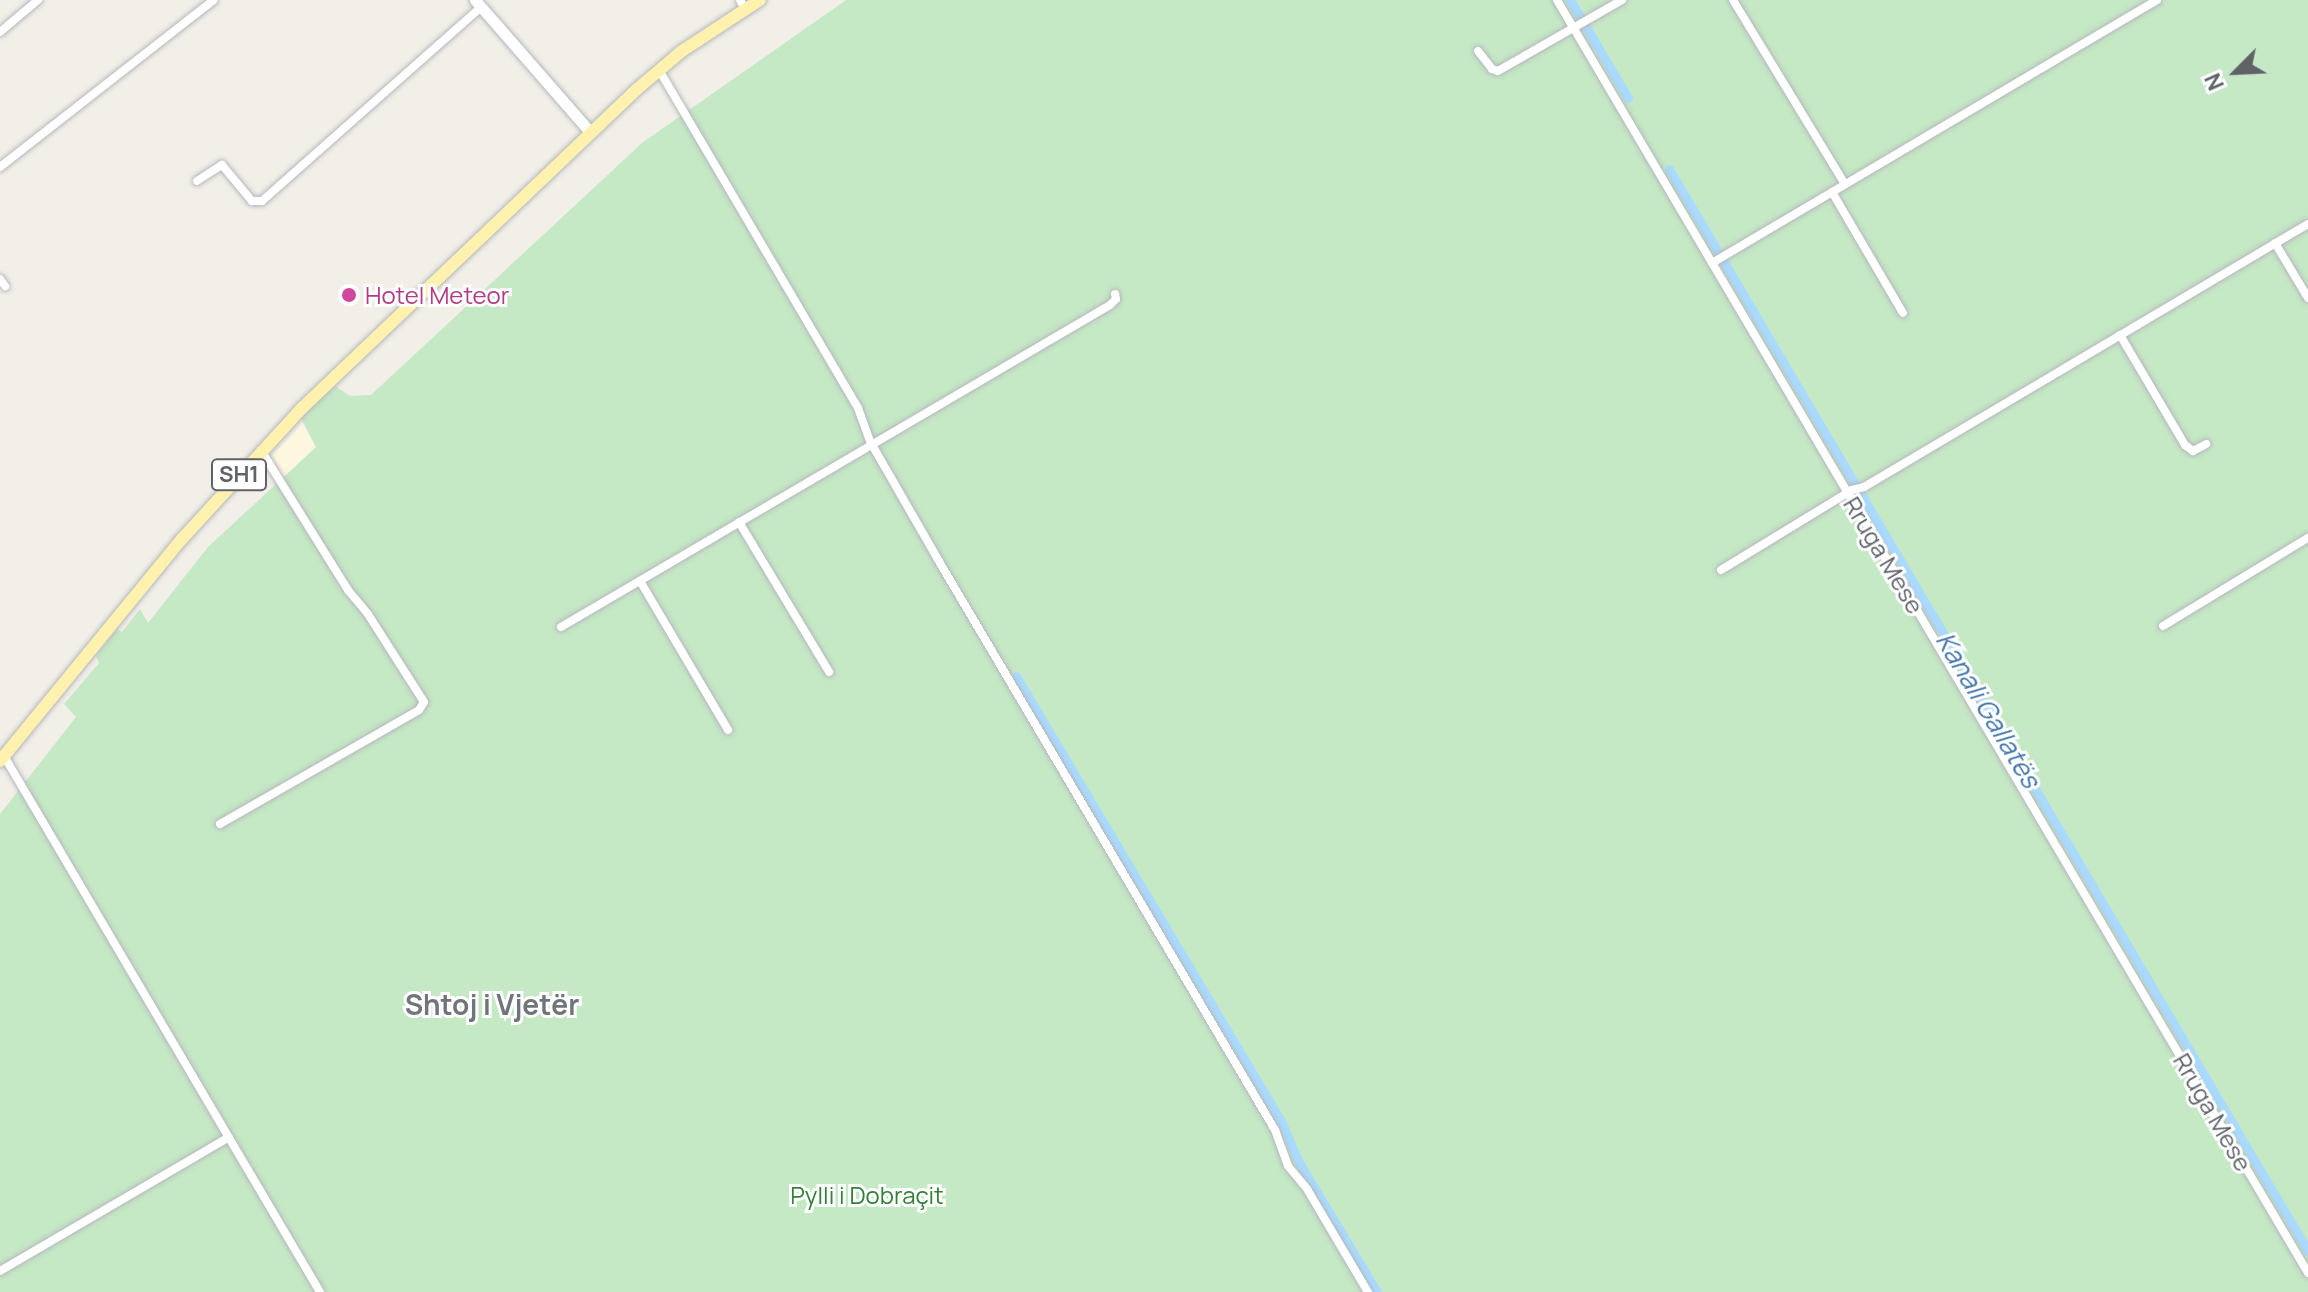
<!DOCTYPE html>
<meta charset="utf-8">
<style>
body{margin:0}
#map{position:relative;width:2308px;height:1292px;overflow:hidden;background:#f1efe8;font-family:Manrope,sans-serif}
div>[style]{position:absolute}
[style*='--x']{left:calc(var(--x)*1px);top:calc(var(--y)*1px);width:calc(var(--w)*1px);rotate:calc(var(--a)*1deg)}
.commercial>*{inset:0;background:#fef7e0}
.green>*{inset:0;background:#c5e8c5}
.canal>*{height:9px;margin:-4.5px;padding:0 4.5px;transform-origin:4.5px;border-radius:4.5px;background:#aadaff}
.roads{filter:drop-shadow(0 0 2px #b5b8bc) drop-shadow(0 0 2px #b5b8bc)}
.street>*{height:8px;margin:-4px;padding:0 4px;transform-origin:4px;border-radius:4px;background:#fff}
.secondary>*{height:11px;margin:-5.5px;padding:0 5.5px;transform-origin:5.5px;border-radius:5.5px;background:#fff}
.primary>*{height:12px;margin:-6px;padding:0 6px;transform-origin:6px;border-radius:6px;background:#fff2af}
.dots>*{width:22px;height:22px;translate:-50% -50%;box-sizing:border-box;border:4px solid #fff;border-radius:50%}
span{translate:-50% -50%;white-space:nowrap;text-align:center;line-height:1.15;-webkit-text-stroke:6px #fff;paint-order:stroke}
.shield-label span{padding:2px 6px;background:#fff;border:2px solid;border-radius:6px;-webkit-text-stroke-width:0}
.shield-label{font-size:22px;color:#5f6368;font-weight:700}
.hotel-label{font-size:24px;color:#b23c85}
.left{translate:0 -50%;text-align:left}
.street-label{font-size:24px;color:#5f6368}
.park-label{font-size:24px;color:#348238}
.water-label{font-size:26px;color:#4174aa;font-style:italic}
.quarter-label{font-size:28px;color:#70757a;font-weight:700}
.north{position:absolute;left:2196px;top:32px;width:80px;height:80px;-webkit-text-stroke:6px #fff;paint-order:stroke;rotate:246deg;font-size:22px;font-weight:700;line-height:32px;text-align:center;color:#5f6368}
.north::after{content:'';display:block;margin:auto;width:28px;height:36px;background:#5f6368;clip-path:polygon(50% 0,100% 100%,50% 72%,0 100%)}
</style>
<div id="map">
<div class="commercial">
<i style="clip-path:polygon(302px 424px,360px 520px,322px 542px,271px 461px,271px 457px)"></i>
</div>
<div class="green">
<i style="clip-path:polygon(846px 0,2308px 0,2308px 1292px,0 1292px,0 814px,76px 717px,64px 704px,99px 663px,96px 656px,117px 629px,122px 632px,140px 609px,148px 623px,208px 547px,316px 447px,301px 418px,335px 386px,350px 396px,371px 395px,642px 143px)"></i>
</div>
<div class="canal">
<i style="--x:1570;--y:0;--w:114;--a:59.4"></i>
<i style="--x:1669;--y:169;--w:1257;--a:59.44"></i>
<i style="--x:1016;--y:676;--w:520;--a:59.24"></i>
<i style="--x:1282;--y:1123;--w:39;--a:67"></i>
<i style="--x:1297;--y:1159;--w:155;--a:59"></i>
</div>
<div class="roads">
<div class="street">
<i style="--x:740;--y:0;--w:4;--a:63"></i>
<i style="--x:1557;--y:0;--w:1478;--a:59.46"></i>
<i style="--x:1733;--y:0;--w:215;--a:58.7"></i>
<i style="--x:0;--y:32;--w:50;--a:-40.1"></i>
<i style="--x:1478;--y:51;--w:23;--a:52"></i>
<i style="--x:1492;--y:69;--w:6;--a:18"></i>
<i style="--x:1498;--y:71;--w:143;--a:-29.8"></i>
<i style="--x:659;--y:70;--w:392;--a:59.5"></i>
<i style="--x:858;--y:408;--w:37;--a:70"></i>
<i style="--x:871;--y:443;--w:133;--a:60.1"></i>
<i style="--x:937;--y:558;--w:664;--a:59.42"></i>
<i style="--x:1275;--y:1130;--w:38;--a:70"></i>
<i style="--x:1288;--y:1166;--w:30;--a:50"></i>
<i style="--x:1307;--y:1189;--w:120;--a:59.4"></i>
<i style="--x:0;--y:167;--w:271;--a:-38"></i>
<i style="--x:197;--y:181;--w:30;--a:-33"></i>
<i style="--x:222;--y:165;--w:47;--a:50.2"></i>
<i style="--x:252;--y:201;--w:10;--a:0"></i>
<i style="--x:262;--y:201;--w:293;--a:-41.5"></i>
<i style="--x:1832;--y:192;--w:140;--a:59.6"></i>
<i style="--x:2275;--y:243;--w:64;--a:59"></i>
<i style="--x:1712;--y:263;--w:517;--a:-30.58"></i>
<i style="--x:0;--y:279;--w:9;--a:54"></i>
<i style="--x:2120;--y:335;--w:128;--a:59.4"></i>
<i style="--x:2185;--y:445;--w:10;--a:37"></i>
<i style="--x:2193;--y:451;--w:15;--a:-28"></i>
<i style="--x:739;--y:522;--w:175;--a:59"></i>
<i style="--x:1721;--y:570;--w:153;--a:-31.4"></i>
<i style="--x:1852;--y:490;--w:12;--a:-14"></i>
<i style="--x:1864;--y:487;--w:516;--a:-30.64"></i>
<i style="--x:640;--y:581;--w:173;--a:59.4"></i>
<i style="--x:2163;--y:626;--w:170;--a:-31.3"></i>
<i style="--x:561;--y:627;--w:636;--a:-30.39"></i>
<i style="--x:1110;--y:305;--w:8;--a:-45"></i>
<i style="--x:1116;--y:299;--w:5;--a:-101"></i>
<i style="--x:4;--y:756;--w:622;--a:59.48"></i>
<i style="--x:220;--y:824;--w:229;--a:-29.8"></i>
<i style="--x:419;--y:710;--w:9;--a:-58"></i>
<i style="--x:424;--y:702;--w:104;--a:-122.5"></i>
<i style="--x:368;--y:614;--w:31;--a:-130"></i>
<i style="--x:348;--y:590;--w:165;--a:-121.9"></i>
<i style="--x:0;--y:1271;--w:265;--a:-30.3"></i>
</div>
<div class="secondary">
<i style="--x:475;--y:0;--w:176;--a:48.9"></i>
</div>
<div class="primary">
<i style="--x:0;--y:761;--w:287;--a:-50.7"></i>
<i style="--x:182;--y:539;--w:175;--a:-47.5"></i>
<i style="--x:300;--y:410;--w:464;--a:-43.6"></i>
<i style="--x:636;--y:90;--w:60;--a:-40.3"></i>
<i style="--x:682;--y:51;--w:93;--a:-33.2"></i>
</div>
</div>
<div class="dots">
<i style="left:349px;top:295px;background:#d1479c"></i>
</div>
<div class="shield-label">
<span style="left:239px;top:475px">SH1</span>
</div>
<div class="hotel-label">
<span class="left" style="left:365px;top:295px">Hotel Meteor</span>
</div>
<div class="street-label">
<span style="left:1884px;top:555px;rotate:59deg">Rruga Mese</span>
<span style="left:2213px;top:1112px;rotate:60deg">Rruga Mese</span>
</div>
<div class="park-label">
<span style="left:867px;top:1195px">Pylli i Dobraçit</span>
</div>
<div class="water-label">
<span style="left:1988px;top:710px;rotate:59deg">Kanali Gallatës</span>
</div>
<div class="quarter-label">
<span style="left:492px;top:1004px">Shtoj i Vjetër</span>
</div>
<div class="north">N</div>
</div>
